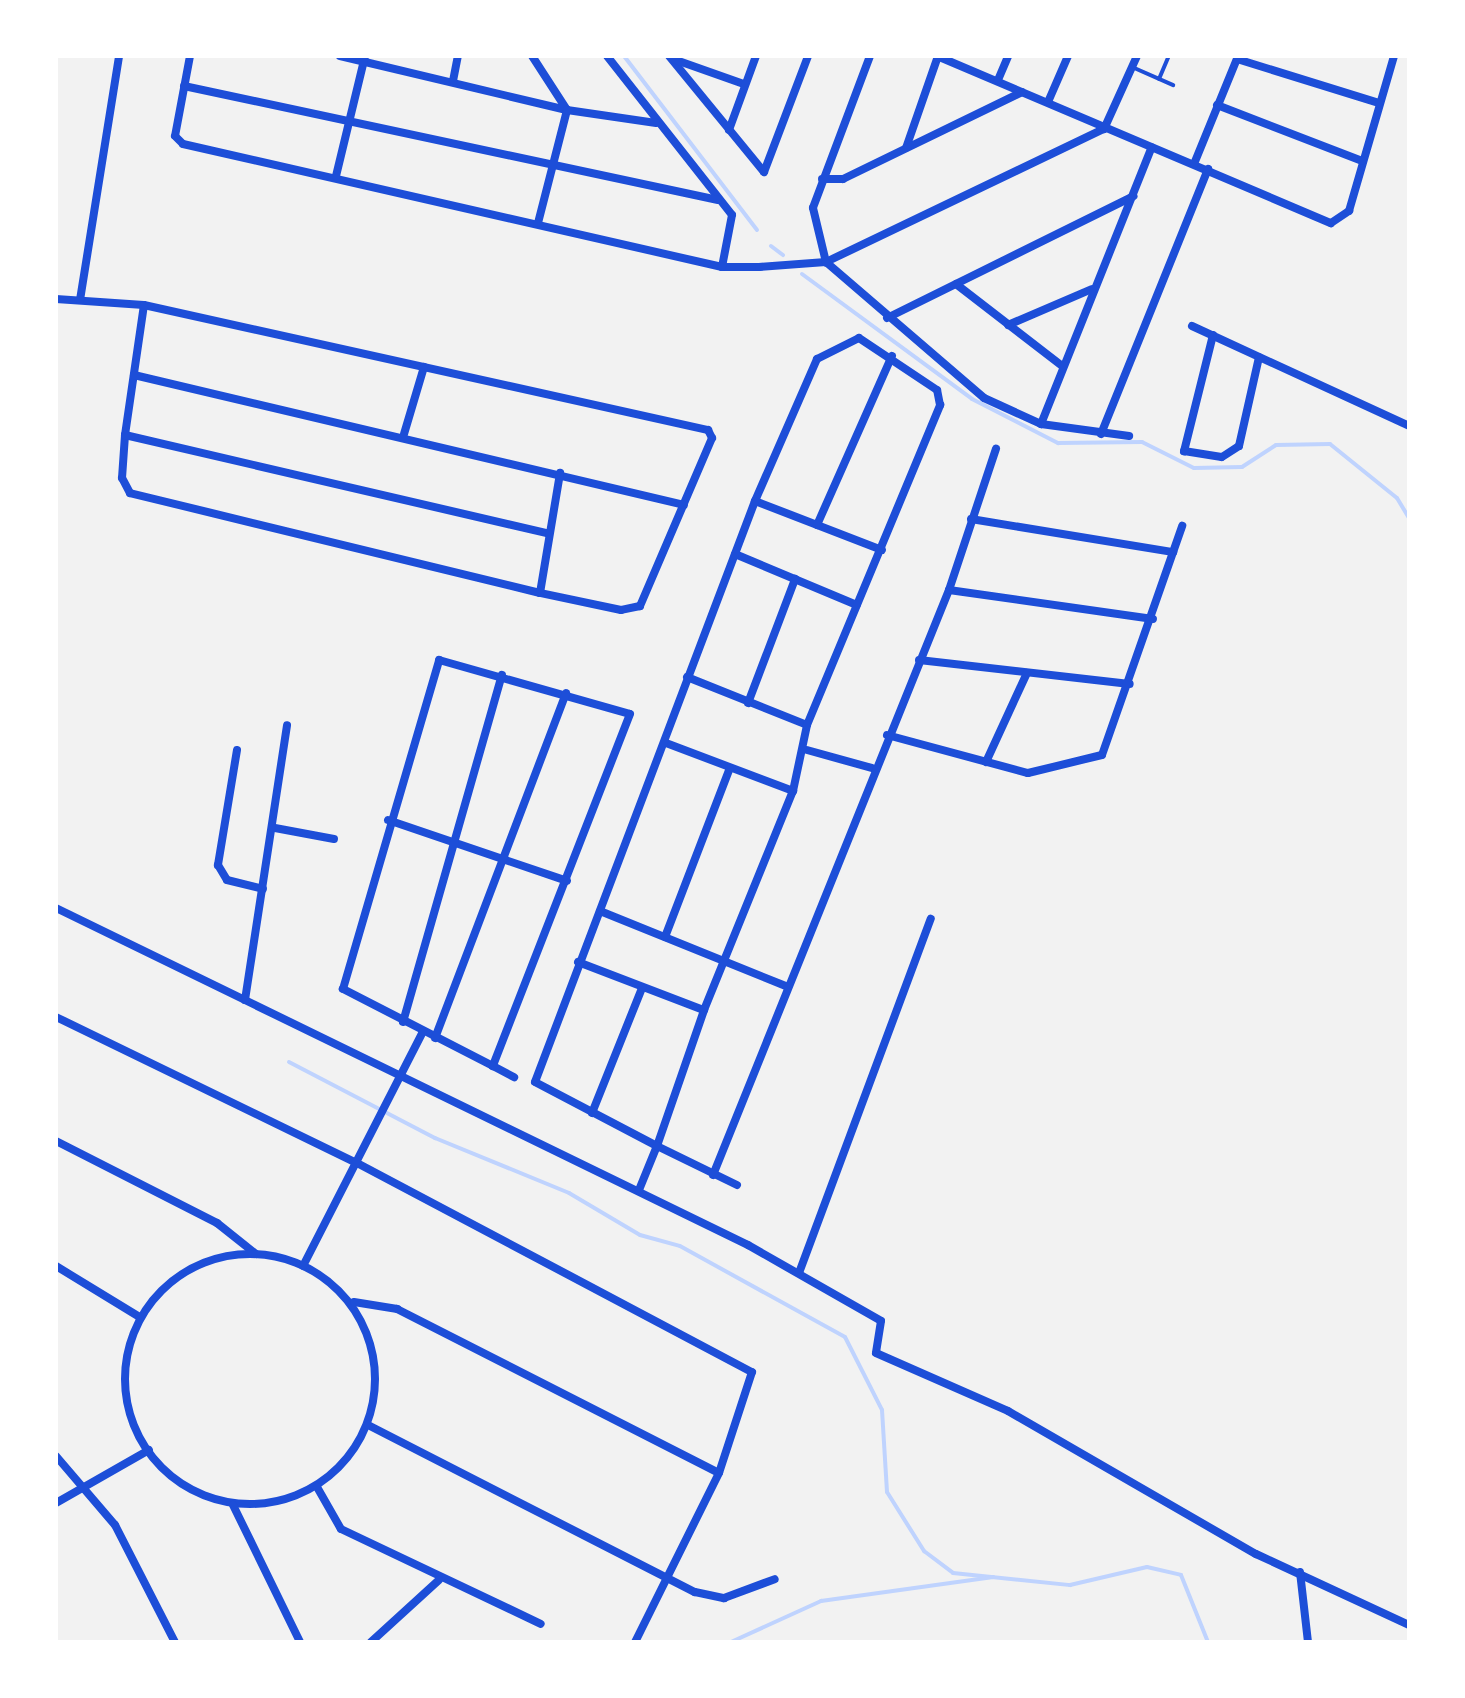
<!DOCTYPE html>
<style>
body{margin:0}
#map{position:relative;width:1465px;height:1698px;overflow:hidden;background:#f2f2f2;font-family:"Exo 2",sans-serif}
div>[style]{position:absolute}
[style*='--x']{left:calc(var(--x)*1px);top:calc(var(--y)*1px);width:calc(var(--w)*1px);rotate:calc(var(--a)*1deg)}
.stream>*{height:4px;margin:-2px;padding:0 2px;transform-origin:2px;border-radius:2px;background:#bfd3fe}
.service>*{height:4px;margin:-2px;padding:0 2px;transform-origin:2px;border-radius:2px;background:#1d4ed8}
.minor>*{height:8px;margin:-4px;padding:0 4px;transform-origin:4px;border-radius:4px;background:#1d4ed8}
.minor>.ring{margin:-4px;padding:0;box-sizing:content-box;background:none;border:8px solid #1d4ed8;border-radius:50%}
span{translate:-50% -50%;white-space:nowrap;text-align:center;line-height:1.15;-webkit-text-stroke:6px #fff;paint-order:stroke}
.frame{position:absolute;inset:0;border:58px solid #fff;pointer-events:none}
</style>
<div id="map">
<div class="stream">
<i style="--x:624;--y:56;--w:219;--a:52.6"></i>
<i style="--x:771;--y:246;--w:15;--a:37"></i>
<i style="--x:802;--y:274;--w:211;--a:36.3"></i>
<i style="--x:972;--y:399;--w:97;--a:27.1"></i>
<i style="--x:1058;--y:443;--w:84;--a:-0.7"></i>
<i style="--x:1142;--y:442;--w:58;--a:26.6"></i>
<i style="--x:1194;--y:468;--w:48;--a:-1.2"></i>
<i style="--x:1242;--y:467;--w:40;--a:-32.9"></i>
<i style="--x:1276;--y:445;--w:54;--a:-1.1"></i>
<i style="--x:1330;--y:444;--w:86;--a:38.9"></i>
<i style="--x:1397;--y:498;--w:23;--a:59"></i>
<i style="--x:289;--y:1062;--w:165;--a:27.5"></i>
<i style="--x:435;--y:1138;--w:145;--a:22.3"></i>
<i style="--x:569;--y:1193;--w:82;--a:30.6"></i>
<i style="--x:640;--y:1235;--w:41;--a:15.4"></i>
<i style="--x:680;--y:1246;--w:188;--a:28.9"></i>
<i style="--x:845;--y:1337;--w:82;--a:63.1"></i>
<i style="--x:882;--y:1410;--w:82;--a:86.5"></i>
<i style="--x:887;--y:1492;--w:70;--a:57.9"></i>
<i style="--x:924;--y:1551;--w:36;--a:37"></i>
<i style="--x:953;--y:1573;--w:118;--a:5.9"></i>
<i style="--x:1070;--y:1585;--w:79;--a:-13.2"></i>
<i style="--x:1147;--y:1567;--w:35;--a:13"></i>
<i style="--x:1181;--y:1575;--w:72;--a:68.1"></i>
<i style="--x:731;--y:1642;--w:99;--a:-24.5"></i>
<i style="--x:821;--y:1601;--w:174;--a:-7.9"></i>
</div>
<div class="service">
<i style="--x:1132;--y:67;--w:45;--a:23.7"></i>
<i style="--x:1159;--y:79;--w:25;--a:-67"></i>
</div>
<div class="minor">
<i style="--x:190;--y:56;--w:81;--a:100.6"></i>
<i style="--x:175;--y:136;--w:11;--a:45"></i>
<i style="--x:183;--y:144;--w:553;--a:12.85"></i>
<i style="--x:722;--y:267;--w:37;--a:0"></i>
<i style="--x:759;--y:267;--w:67;--a:-4.3"></i>
<i style="--x:826;--y:262;--w:308;--a:-25.6"></i>
<i style="--x:1104;--y:129;--w:80;--a:-65.7"></i>
<i style="--x:340;--y:56;--w:233;--a:13.4"></i>
<i style="--x:567;--y:110;--w:64;--a:-122.9"></i>
<i style="--x:607;--y:56;--w:202;--a:51.8"></i>
<i style="--x:732;--y:215;--w:53;--a:100.9"></i>
<i style="--x:669;--y:56;--w:150;--a:50.7"></i>
<i style="--x:764;--y:172;--w:124;--a:-69.2"></i>
<i style="--x:870;--y:56;--w:162;--a:110.6"></i>
<i style="--x:813;--y:208;--w:56;--a:76.5"></i>
<i style="--x:826;--y:262;--w:208;--a:40.7"></i>
<i style="--x:984;--y:398;--w:63;--a:24.5"></i>
<i style="--x:1041;--y:424;--w:89;--a:7.8"></i>
<i style="--x:937;--y:56;--w:428;--a:23"></i>
<i style="--x:1331;--y:223;--w:22;--a:-34"></i>
<i style="--x:1349;--y:211;--w:161;--a:-73.8"></i>
<i style="--x:673;--y:59;--w:75;--a:19.4"></i>
<i style="--x:1237;--y:59;--w:149;--a:17.2"></i>
<i style="--x:998;--y:80;--w:26;--a:-67"></i>
<i style="--x:453;--y:81;--w:25;--a:-79"></i>
<i style="--x:184;--y:86;--w:546;--a:12.05"></i>
<i style="--x:1048;--y:102;--w:50;--a:-66.5"></i>
<i style="--x:1217;--y:105;--w:155;--a:21.1"></i>
<i style="--x:729;--y:130;--w:79;--a:-70"></i>
<i style="--x:906;--y:148;--w:97;--a:-70.8"></i>
<i style="--x:1194;--y:164;--w:117;--a:-67.8"></i>
<i style="--x:336;--y:176;--w:123;--a:-76.4"></i>
<i style="--x:822;--y:179;--w:21;--a:0"></i>
<i style="--x:843;--y:179;--w:199;--a:-25.9"></i>
<i style="--x:538;--y:223;--w:117;--a:-75.6"></i>
<i style="--x:567;--y:110;--w:90;--a:8.3"></i>
<i style="--x:956;--y:284;--w:134;--a:37.7"></i>
<i style="--x:56;--y:299;--w:88;--a:3.9"></i>
<i style="--x:144;--y:305;--w:578;--a:12.5"></i>
<i style="--x:708;--y:430;--w:9;--a:63"></i>
<i style="--x:712;--y:438;--w:183;--a:113.2"></i>
<i style="--x:640;--y:606;--w:19;--a:168"></i>
<i style="--x:621;--y:610;--w:83;--a:-168.1"></i>
<i style="--x:540;--y:593;--w:422;--a:-166.3"></i>
<i style="--x:130;--y:493;--w:17;--a:-118"></i>
<i style="--x:122;--y:478;--w:43;--a:-86"></i>
<i style="--x:125;--y:435;--w:131;--a:-81.7"></i>
<i style="--x:80;--y:300;--w:247;--a:-80.9"></i>
<i style="--x:887;--y:318;--w:275;--a:-26.3"></i>
<i style="--x:1008;--y:325;--w:91;--a:-23.2"></i>
<i style="--x:1192;--y:326;--w:239;--a:24.7"></i>
<i style="--x:1213;--y:335;--w:120;--a:104"></i>
<i style="--x:1184;--y:451;--w:38;--a:9"></i>
<i style="--x:1222;--y:457;--w:20;--a:-33"></i>
<i style="--x:1239;--y:446;--w:91;--a:-77.3"></i>
<i style="--x:134;--y:375;--w:565;--a:13.3"></i>
<i style="--x:1041;--y:424;--w:298;--a:-68.2"></i>
<i style="--x:404;--y:434;--w:70;--a:-73.4"></i>
<i style="--x:1101;--y:434;--w:286;--a:-68"></i>
<i style="--x:125;--y:435;--w:432;--a:13.1"></i>
<i style="--x:755;--y:501;--w:136;--a:21.1"></i>
<i style="--x:971;--y:519;--w:205;--a:9.3"></i>
<i style="--x:817;--y:525;--w:185;--a:-66.1"></i>
<i style="--x:735;--y:554;--w:132;--a:22.7"></i>
<i style="--x:949;--y:590;--w:206;--a:8.1"></i>
<i style="--x:540;--y:593;--w:122;--a:-80.5"></i>
<i style="--x:439;--y:660;--w:198;--a:15.8"></i>
<i style="--x:630;--y:714;--w:378;--a:111.3"></i>
<i style="--x:493;--y:1066;--w:169;--a:-152.8"></i>
<i style="--x:343;--y:989;--w:343;--a:-73.7"></i>
<i style="--x:919;--y:660;--w:212;--a:6.5"></i>
<i style="--x:687;--y:677;--w:129;--a:21.8"></i>
<i style="--x:748;--y:703;--w:133;--a:-69.2"></i>
<i style="--x:887;--y:735;--w:146;--a:15.1"></i>
<i style="--x:1028;--y:773;--w:76;--a:-13.7"></i>
<i style="--x:1102;--y:755;--w:243;--a:-70.7"></i>
<i style="--x:666;--y:743;--w:136;--a:20.7"></i>
<i style="--x:237;--y:750;--w:117;--a:99.4"></i>
<i style="--x:218;--y:865;--w:17;--a:59"></i>
<i style="--x:227;--y:880;--w:37;--a:14"></i>
<i style="--x:807;--y:750;--w:67;--a:15.5"></i>
<i style="--x:986;--y:762;--w:98;--a:-65.3"></i>
<i style="--x:388;--y:820;--w:189;--a:18.8"></i>
<i style="--x:275;--y:828;--w:60;--a:10.6"></i>
<i style="--x:56;--y:908;--w:770;--a:25.97"></i>
<i style="--x:748;--y:1245;--w:153;--a:29.7"></i>
<i style="--x:881;--y:1321;--w:32;--a:99"></i>
<i style="--x:876;--y:1353;--w:144;--a:23.7"></i>
<i style="--x:1008;--y:1411;--w:286;--a:30"></i>
<i style="--x:1256;--y:1554;--w:169;--a:24.9"></i>
<i style="--x:600;--y:911;--w:203;--a:22"></i>
<i style="--x:665;--y:937;--w:181;--a:-69"></i>
<i style="--x:578;--y:962;--w:135;--a:20.9"></i>
<i style="--x:245;--y:1000;--w:278;--a:-81.3"></i>
<i style="--x:56;--y:1017;--w:335;--a:25.9"></i>
<i style="--x:357;--y:1163;--w:447;--a:27.9"></i>
<i style="--x:752;--y:1372;--w:106;--a:108.1"></i>
<i style="--x:719;--y:1473;--w:189;--a:116.4"></i>
<i style="--x:403;--y:1022;--w:361;--a:-74.1"></i>
<i style="--x:435;--y:1038;--w:369;--a:-69.2"></i>
<i style="--x:493;--y:1066;--w:24;--a:28"></i>
<i style="--x:592;--y:1113;--w:135;--a:-68.2"></i>
<i style="--x:56;--y:1141;--w:181;--a:27"></i>
<i style="--x:217;--y:1223;--w:50;--a:38.5"></i>
<i style="--x:713;--y:1175;--w:631;--a:-68.03"></i>
<i style="--x:949;--y:590;--w:149;--a:-71.6"></i>
<i style="--x:639;--y:1190;--w:48;--a:-67.8"></i>
<i style="--x:657;--y:1146;--w:144;--a:-70.9"></i>
<i style="--x:704;--y:1010;--w:236;--a:-67.9"></i>
<i style="--x:793;--y:791;--w:67;--a:-78"></i>
<i style="--x:807;--y:725;--w:347;--a:-67.4"></i>
<i style="--x:940;--y:405;--w:15;--a:-101"></i>
<i style="--x:937;--y:390;--w:94;--a:-146.3"></i>
<i style="--x:859;--y:338;--w:47;--a:153.4"></i>
<i style="--x:817;--y:359;--w:155;--a:113.6"></i>
<i style="--x:755;--y:501;--w:621;--a:110.74"></i>
<i style="--x:535;--y:1082;--w:138;--a:27.7"></i>
<i style="--x:657;--y:1146;--w:89;--a:26"></i>
<i class="ring" style="left:125px;top:1254px;width:242px;height:242px"></i>
<i style="--x:56;--y:1266;--w:96;--a:31.4"></i>
<i style="--x:303;--y:1266;--w:263;--a:-62.9"></i>
<i style="--x:799;--y:1273;--w:378;--a:-69.6"></i>
<i style="--x:354;--y:1302;--w:44;--a:9.2"></i>
<i style="--x:397;--y:1309;--w:361;--a:27"></i>
<i style="--x:368;--y:1425;--w:367;--a:27.1"></i>
<i style="--x:695;--y:1592;--w:30;--a:12"></i>
<i style="--x:724;--y:1598;--w:54;--a:-20.4"></i>
<i style="--x:56;--y:1456;--w:91;--a:49.5"></i>
<i style="--x:115;--y:1525;--w:131;--a:62.9"></i>
<i style="--x:317;--y:1487;--w:48;--a:60.3"></i>
<i style="--x:341;--y:1529;--w:221;--a:25.4"></i>
<i style="--x:56;--y:1503;--w:107;--a:-29.7"></i>
<i style="--x:233;--y:1505;--w:153;--a:63.9"></i>
<i style="--x:1300;--y:1572;--w:70;--a:83.5"></i>
<i style="--x:371;--y:1642;--w:92;--a:-42.4"></i>
</div>
<div class="frame"></div>
</div>
